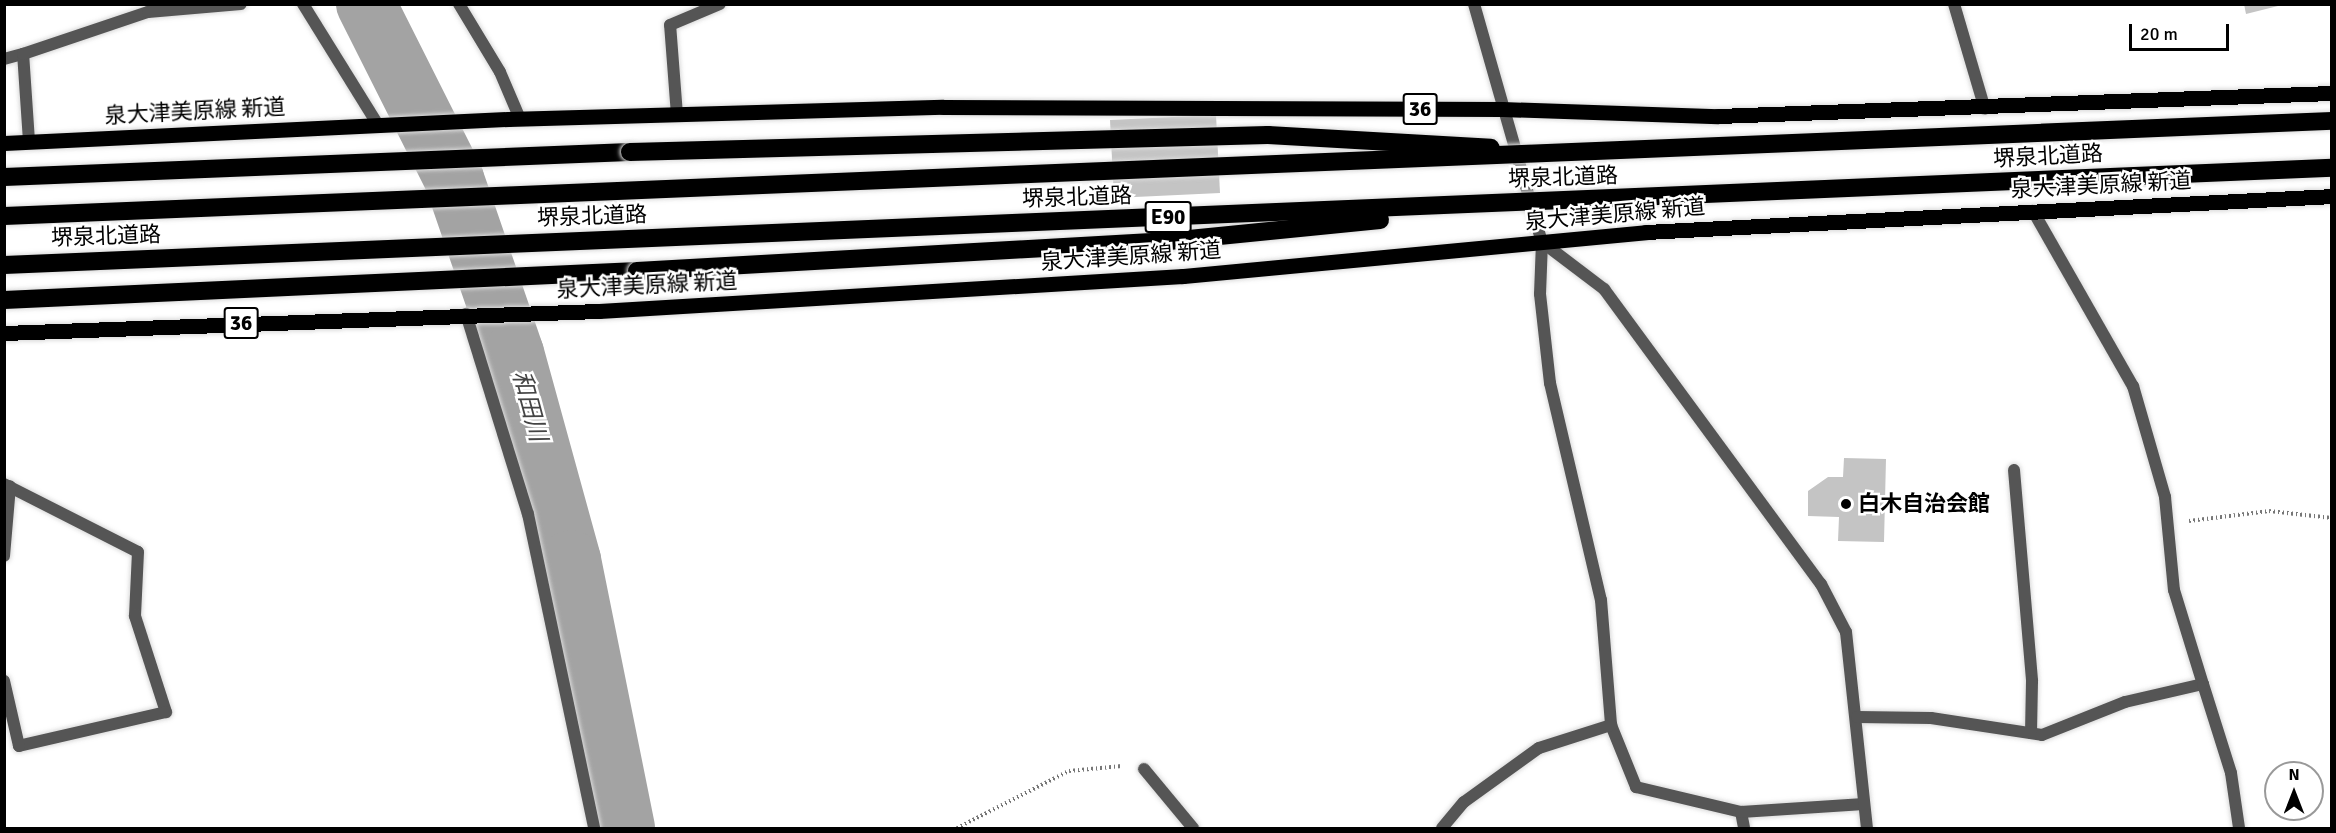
<!DOCTYPE html>
<meta charset="utf-8">
<style>
body{margin:0}
#map{position:relative;width:2336px;height:833px;overflow:hidden;background:#fff;font-family:Signika,"Noto Sans JP",sans-serif}
div>[style]{position:absolute}
[style*='--x']{left:calc(var(--x)*1px);top:calc(var(--y)*1px);width:calc(var(--w)*1px);rotate:calc(var(--a)*1deg)}
.river>*{height:60px;margin:-30px;padding:0 30px;transform-origin:30px;border-radius:30px;background:#a3a3a3}
.building>*{inset:0;background:#c4c4c4}
.path>*{height:4px;margin-top:-2px;transform-origin:0;background:repeating-linear-gradient(90deg,#777 0 1.5px,transparent 0 4.5px)}
.roads{filter:drop-shadow(0 0 2px #dbdbdb) drop-shadow(0 0 2px #dbdbdb)}
.lane>*{height:12px;margin:-6px;padding:0 6px;transform-origin:6px;border-radius:6px;background:#555}
.street>*{height:12px;margin:-6px;padding:0 6px;transform-origin:6px;border-radius:6px;background:#555}
.primary>*{height:15px;margin:-7.5px;padding:0 7.5px;transform-origin:7.5px;border-radius:7.5px;background:#000}
.highway>*{height:18px;margin:-9px;padding:0 9px;transform-origin:9px;border-radius:9px;background:#000}
.bridges{filter:drop-shadow(0 0 2px #dbdbdb) drop-shadow(0 0 2px #dbdbdb)}
.highway-bridge>*{height:18px;margin:-9px;padding:0 9px;transform-origin:9px;border-radius:9px;background:#000}
.dots>*{width:16px;height:16px;translate:-50% -50%;box-sizing:border-box;border:3px solid #fff;border-radius:50%}
span{translate:-50% -50%;white-space:nowrap;text-align:center;line-height:1.15;-webkit-text-stroke:5px #fff;paint-order:stroke}
.shield-label span{padding:2px 4px;background:#fff;border:2px solid;border-radius:4px;-webkit-text-stroke-width:0}
.shield-label{font-size:21px;color:#000;font-weight:700}
.street-label{font-size:22px;color:#000}
.poi-label{font-size:22px;color:#000;font-weight:700}
.left{translate:0 -50%;text-align:left}
.water-label{font-size:24px;color:#444;font-style:italic}
.frame{position:absolute;inset:0;border:6px solid #000;pointer-events:none}
.north{position:absolute;left:2264px;top:761px;width:60px;height:60px;box-sizing:border-box;background:#fff;border:2px solid #999;border-radius:50%;rotate:0deg;font-size:16px;font-weight:700;line-height:24px;text-align:center;color:#000}
.north::after{content:'';display:block;margin:auto;width:21px;height:27px;background:#000;clip-path:polygon(50% 0,100% 100%,50% 72%,0 100%)}
.scale{position:absolute;left:2129px;top:24px;width:100px;height:27px;box-sizing:border-box;border:3px solid #000;border-top:0;padding-left:8px;font-size:18px;line-height:21px;white-space:nowrap;color:#000;-webkit-text-stroke:4px #fff;paint-order:stroke}
</style>
<div id="map">
<div class="river">
<i style="--x:366;--y:4;--w:196;--a:63.3"></i>
<i style="--x:454;--y:179;--w:184;--a:71"></i>
<i style="--x:514;--y:353;--w:215;--a:74.6"></i>
<i style="--x:571;--y:560;--w:273;--a:78.6"></i>
</div>
<div class="building">
<i style="clip-path:polygon(2244px 4px,2282px 4px,2282px 5px,2246px 14px)"></i>
<i style="clip-path:polygon(1216px 115px,1220px 193px,1114px 198px,1110px 120px)"></i>
<i style="clip-path:polygon(1844px 458px,1886px 459px,1884px 542px,1838px 541px,1839px 517px,1808px 516px,1808px 491px,1828px 477px,1843px 477px)"></i>
</div>
<div class="path">
<i style="--x:2189;--y:521;--w:81;--a:-7.1"></i>
<i style="--x:2269;--y:511;--w:63;--a:6.3"></i>
<i style="--x:957;--y:828;--w:126;--a:-27"></i>
<i style="--x:1069;--y:771;--w:53;--a:-5.4"></i>
</div>
<div class="roads">
<div class="lane">
<i style="--x:2033;--y:211;--w:202;--a:60.3"></i>
<i style="--x:2133;--y:386;--w:116;--a:73.9"></i>
<i style="--x:2165;--y:497;--w:93;--a:84.5"></i>
<i style="--x:2174;--y:590;--w:98;--a:72.9"></i>
<i style="--x:1741;--y:812;--w:16;--a:79"></i>
</div>
<div class="street">
<i style="--x:303;--y:4;--w:142;--a:58.2"></i>
<i style="--x:459;--y:4;--w:79;--a:58.9"></i>
<i style="--x:500;--y:72;--w:51;--a:66.9"></i>
<i style="--x:1474;--y:4;--w:248;--a:74.1"></i>
<i style="--x:1542;--y:242;--w:52;--a:92.2"></i>
<i style="--x:1540;--y:294;--w:90;--a:83.6"></i>
<i style="--x:1550;--y:383;--w:223;--a:76.8"></i>
<i style="--x:1601;--y:600;--w:125;--a:85.4"></i>
<i style="--x:1611;--y:725;--w:67;--a:68"></i>
<i style="--x:1636;--y:787;--w:108;--a:13.4"></i>
<i style="--x:1741;--y:812;--w:123;--a:-3.7"></i>
<i style="--x:1954;--y:4;--w:109;--a:73.6"></i>
<i style="--x:4;--y:59;--w:20;--a:-15"></i>
<i style="--x:677;--y:115;--w:90;--a:-94.4"></i>
<i style="--x:670;--y:25;--w:54;--a:-22.8"></i>
<i style="--x:29;--y:141;--w:87;--a:-93.9"></i>
<i style="--x:23;--y:54;--w:132;--a:-18.6"></i>
<i style="--x:148;--y:12;--w:93;--a:-4.9"></i>
<i style="--x:1542;--y:242;--w:78;--a:37.2"></i>
<i style="--x:1604;--y:289;--w:366;--a:53.7"></i>
<i style="--x:1821;--y:584;--w:54;--a:62.5"></i>
<i style="--x:1846;--y:632;--w:197;--a:83.9"></i>
<i style="--x:466;--y:314;--w:209;--a:72.8"></i>
<i style="--x:528;--y:514;--w:321;--a:78.1"></i>
<i style="--x:2014;--y:470;--w:212;--a:85.1"></i>
<i style="--x:2032;--y:681;--w:52;--a:91.1"></i>
<i style="--x:4;--y:484;--w:150;--a:26.9"></i>
<i style="--x:138;--y:552;--w:64;--a:92.7"></i>
<i style="--x:135;--y:616;--w:101;--a:72.1"></i>
<i style="--x:166;--y:712;--w:151;--a:167"></i>
<i style="--x:19;--y:746;--w:67;--a:-103"></i>
<i style="--x:4;--y:556;--w:70;--a:-85.1"></i>
<i style="--x:1857;--y:717;--w:74;--a:0.8"></i>
<i style="--x:1931;--y:718;--w:112;--a:8.7"></i>
<i style="--x:2042;--y:735;--w:89;--a:-21.7"></i>
<i style="--x:2125;--y:702;--w:80;--a:-13"></i>
<i style="--x:2203;--y:684;--w:93;--a:72.5"></i>
<i style="--x:2231;--y:773;--w:56;--a:81.7"></i>
<i style="--x:1144;--y:769;--w:77;--a:50.3"></i>
<i style="--x:1442;--y:828;--w:34;--a:-50"></i>
<i style="--x:1464;--y:802;--w:92;--a:-35.8"></i>
<i style="--x:1539;--y:748;--w:76;--a:-17.7"></i>
</div>
<div class="primary">
<i style="--x:4;--y:143;--w:505;--a:-2.73"></i>
<i style="--x:508;--y:119;--w:435;--a:-1.6"></i>
<i style="--x:943;--y:107;--w:559;--a:0.2"></i>
<i style="--x:1502;--y:109;--w:216;--a:1.9"></i>
<i style="--x:1718;--y:116;--w:614;--a:-2.15"></i>
<i style="--x:4;--y:333;--w:595;--a:-2.12"></i>
<i style="--x:599;--y:311;--w:585;--a:-3.43"></i>
<i style="--x:1183;--y:276;--w:465;--a:-5.4"></i>
<i style="--x:1646;--y:232;--w:687;--a:-3"></i>
</div>
<div class="highway">
<i style="--x:4;--y:177;--w:626;--a:-2.29"></i>
<i style="--x:4;--y:300;--w:634;--a:-2.62"></i>
</div>
</div>
<div class="bridges">
<div class="highway-bridge">
<i style="--x:630;--y:152;--w:638;--a:-1.53"></i>
<i style="--x:1268;--y:135;--w:223;--a:3.3"></i>
<i style="--x:4;--y:216;--w:2330;--a:-2.34"></i>
<i style="--x:4;--y:265;--w:2330;--a:-2.39"></i>
<i style="--x:637;--y:271;--w:533;--a:-3.23"></i>
<i style="--x:1169;--y:241;--w:212;--a:-5.7"></i>
</div>
</div>
<div class="dots">
<i style="left:1846px;top:504px;background:#000"></i>
</div>
<div class="shield-label">
<span style="left:1420px;top:109px">36</span>
<span style="left:1168px;top:217px">E90</span>
<span style="left:241px;top:323px">36</span>
</div>
<div class="street-label">
<span style="left:195px;top:111px;rotate:-3deg">泉大津美原線 新道</span>
<span style="left:2048px;top:156px;rotate:-3deg">堺泉北道路</span>
<span style="left:1563px;top:177px;rotate:-2deg">堺泉北道路</span>
<span style="left:2101px;top:185px;rotate:-3deg">泉大津美原線 新道</span>
<span style="left:1077px;top:197px;rotate:-2deg">堺泉北道路</span>
<span style="left:1615px;top:214px;rotate:-5deg">泉大津美原線 新道</span>
<span style="left:592px;top:216px;rotate:-2deg">堺泉北道路</span>
<span style="left:106px;top:236px;rotate:-2deg">堺泉北道路</span>
<span style="left:1131px;top:256px;rotate:-4deg">泉大津美原線 新道</span>
<span style="left:647px;top:285px;rotate:-3deg">泉大津美原線 新道</span>
</div>
<div class="poi-label">
<span class="left" style="left:1858px;top:504px">白木自治会館</span>
</div>
<div class="water-label">
<span style="left:529px;top:406px;rotate:75deg">和田川</span>
</div>
<div class="frame"></div>
<div class="north">N</div>
<div class="scale">20 m</div>
</div>
